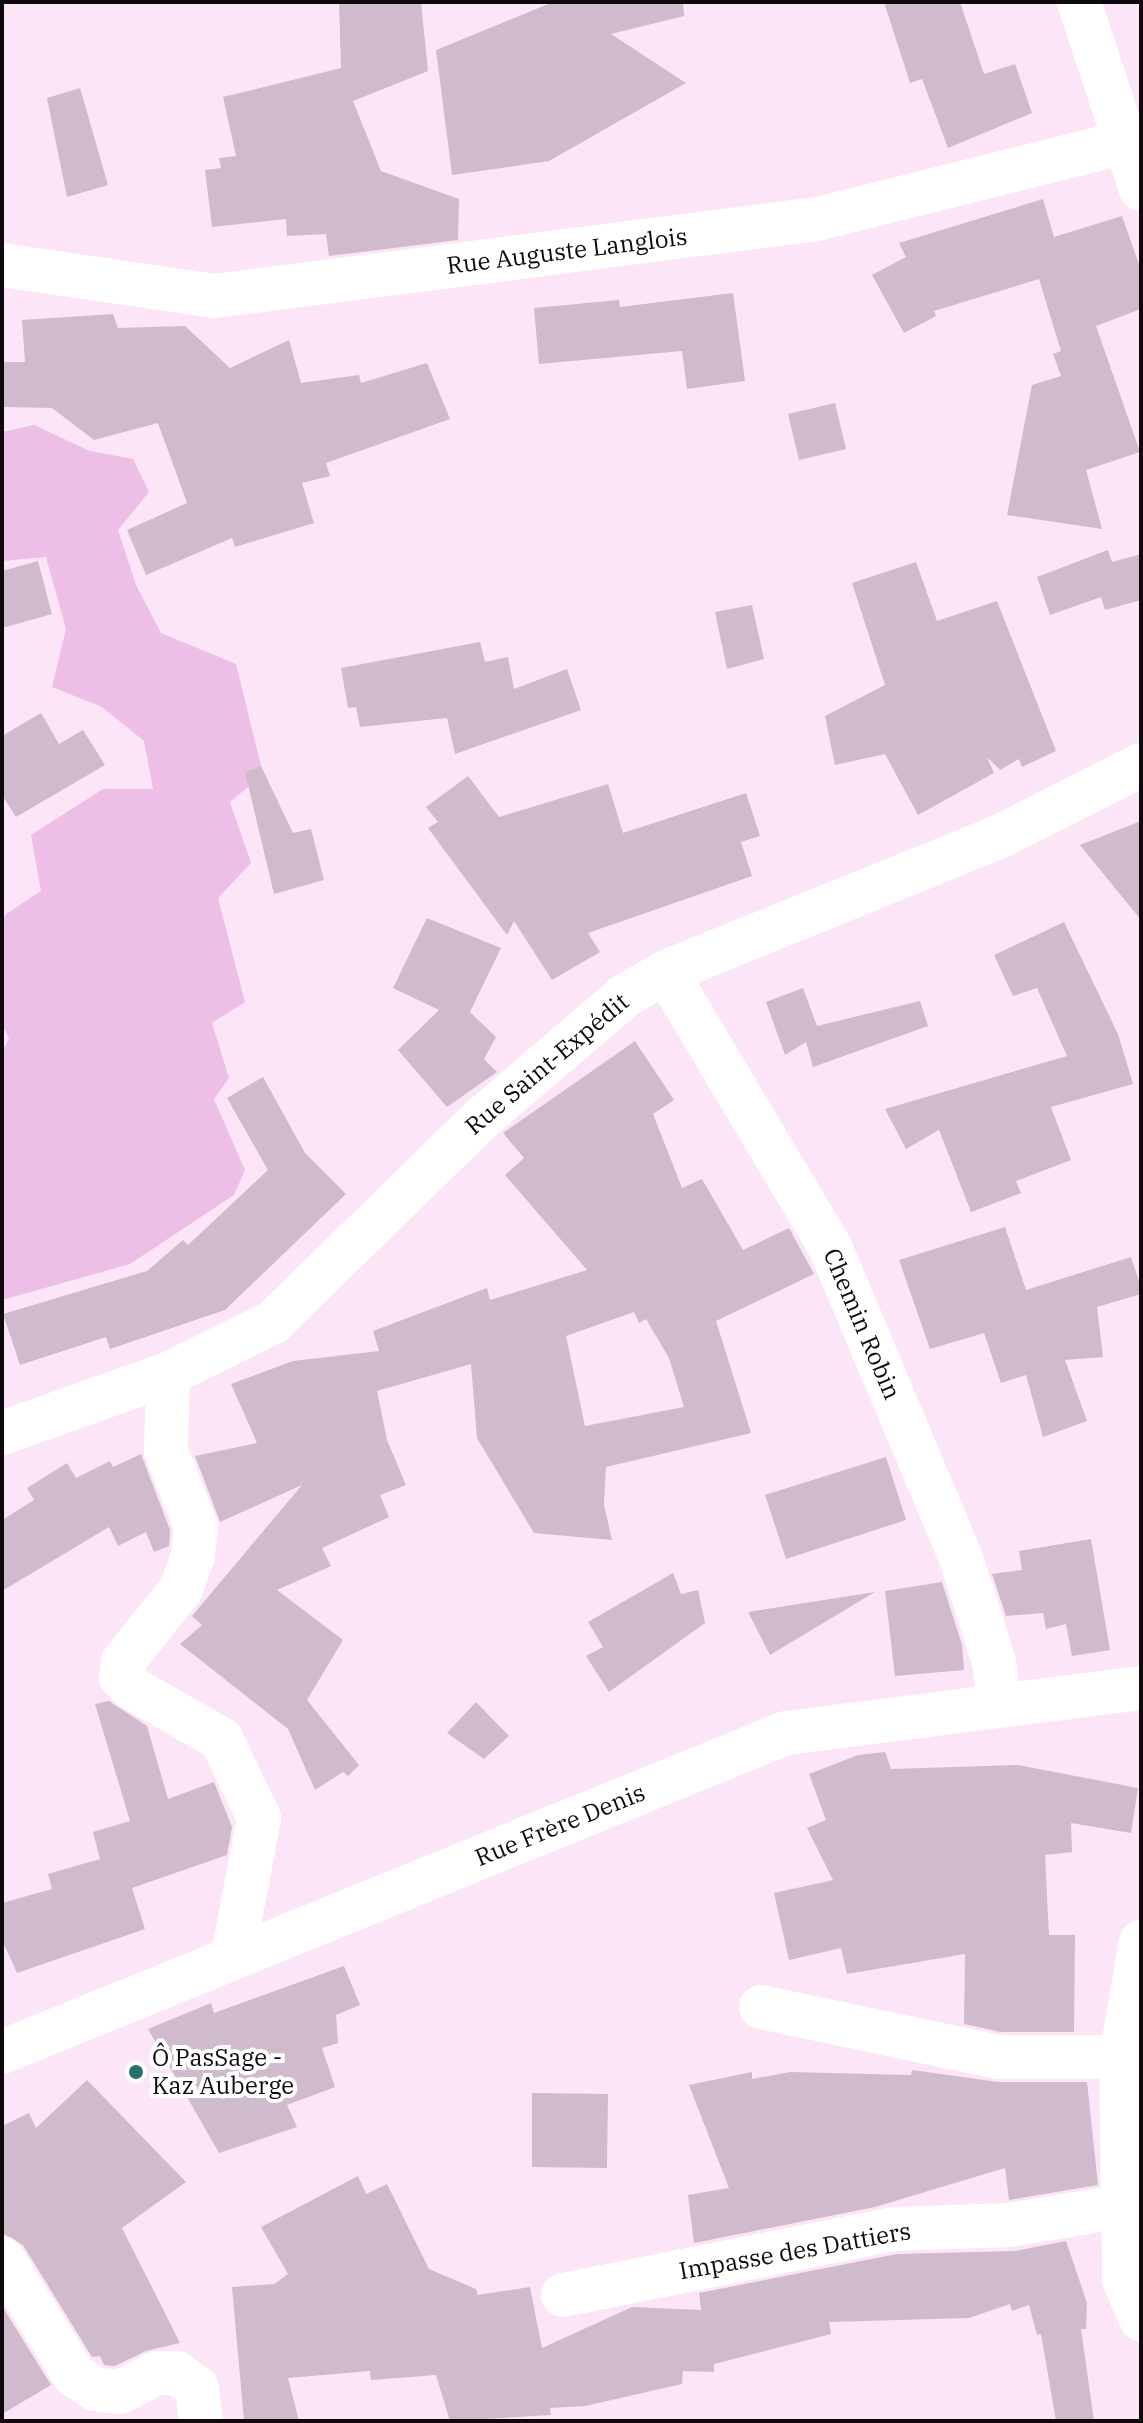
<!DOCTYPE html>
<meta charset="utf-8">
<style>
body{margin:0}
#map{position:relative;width:1143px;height:2423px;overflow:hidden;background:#fbe5f7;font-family:"IBM Plex Serif",serif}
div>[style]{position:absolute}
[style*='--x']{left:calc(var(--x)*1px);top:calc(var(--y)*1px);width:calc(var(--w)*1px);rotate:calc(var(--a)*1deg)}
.green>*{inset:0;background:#eebfe6}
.building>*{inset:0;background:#d0bbcc}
.minor>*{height:44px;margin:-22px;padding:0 22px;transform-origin:22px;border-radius:22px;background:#fff}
.dots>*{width:22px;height:22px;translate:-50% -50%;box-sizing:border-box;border:4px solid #fff;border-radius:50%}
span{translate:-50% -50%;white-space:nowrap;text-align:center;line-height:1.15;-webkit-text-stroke:8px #fff;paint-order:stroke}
.street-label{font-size:24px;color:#0f090e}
.poi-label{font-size:24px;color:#0f090e}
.left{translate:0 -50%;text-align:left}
.frame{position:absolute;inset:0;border:4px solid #0f090e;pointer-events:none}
</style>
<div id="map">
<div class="green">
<i style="clip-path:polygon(34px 425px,90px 451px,133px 459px,149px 492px,118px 530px,136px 585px,161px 633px,236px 664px,263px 774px,230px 802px,251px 863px,218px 898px,245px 1002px,212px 1023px,229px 1078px,214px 1099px,245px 1170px,234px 1195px,130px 1264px,2px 1300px,2px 1053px,9px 1038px,2px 1025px,2px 924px,6px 914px,41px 891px,31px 835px,103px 789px,153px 789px,144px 741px,102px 707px,52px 687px,66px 629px,46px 557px,2px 561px,2px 432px)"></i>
</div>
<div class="building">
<i style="clip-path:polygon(339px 2px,421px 2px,428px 71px,353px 101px,381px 171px,459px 199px,458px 240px,329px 256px,326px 234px,287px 236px,286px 219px,212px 227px,205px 170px,221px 168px,219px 158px,236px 156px,223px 97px,341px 68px)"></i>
<i style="clip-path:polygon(553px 2px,683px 2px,684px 16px,611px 34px,686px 83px,549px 161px,452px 175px,436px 50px)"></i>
<i style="clip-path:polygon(884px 2px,960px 2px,984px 74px,1015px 64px,1032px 113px,948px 148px,922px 79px,910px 83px)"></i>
<i style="clip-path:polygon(80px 88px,108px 185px,67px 197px,47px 98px)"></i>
<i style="clip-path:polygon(1043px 199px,1054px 237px,1122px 216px,1141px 270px,1141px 309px,1096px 326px,1140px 452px,1086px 470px,1102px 529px,1007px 515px,1032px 385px,1061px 376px,1053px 354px,1061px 351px,1039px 279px,934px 311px,936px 316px,904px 333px,872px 275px,906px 257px,899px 243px)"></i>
<i style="clip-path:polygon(733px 293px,745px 381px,687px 389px,682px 351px,539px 364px,534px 308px,619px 300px,620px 307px)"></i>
<i style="clip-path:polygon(113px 314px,118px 328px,185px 326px,230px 368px,289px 340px,301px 383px,359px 375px,361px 383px,427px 363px,450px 419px,326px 463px,330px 476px,302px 483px,314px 523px,235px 547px,232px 538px,146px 575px,127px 530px,187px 503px,158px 423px,94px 440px,52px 408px,2px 407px,2px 362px,25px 362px,22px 320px)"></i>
<i style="clip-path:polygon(835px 403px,846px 449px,799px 460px,788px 414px)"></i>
<i style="clip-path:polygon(1108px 550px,1112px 562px,1141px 554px,1141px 600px,1105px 610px,1101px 597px,1050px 615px,1037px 577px)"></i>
<i style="clip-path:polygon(38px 561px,52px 614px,2px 628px,2px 571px)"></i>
<i style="clip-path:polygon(916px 562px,937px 621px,997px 601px,1056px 751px,1022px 767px,1019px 759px,1000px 770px,987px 757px,994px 773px,918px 815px,885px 754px,835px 765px,825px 716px,885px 685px,852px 583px)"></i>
<i style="clip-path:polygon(752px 605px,764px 659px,727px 669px,715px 612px)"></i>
<i style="clip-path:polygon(480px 642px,485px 662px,508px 657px,514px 689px,567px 669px,581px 710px,455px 754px,447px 718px,360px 727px,356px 707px,348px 708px,341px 668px)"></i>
<i style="clip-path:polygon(41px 713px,59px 744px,83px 730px,105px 765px,16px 817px,2px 795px,2px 736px)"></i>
<i style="clip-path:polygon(261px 766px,293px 833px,311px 829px,324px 880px,274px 894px,245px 772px)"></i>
<i style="clip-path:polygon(468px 776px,499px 817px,608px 784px,623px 833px,746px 793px,760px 836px,741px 842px,752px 876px,588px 933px,600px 952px,552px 980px,514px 921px,507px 935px,428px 828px,438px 822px,426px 807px)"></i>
<i style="clip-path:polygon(1141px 821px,1141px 920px,1080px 845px)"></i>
<i style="clip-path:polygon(427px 918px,501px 948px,470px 1012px,496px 1037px,484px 1059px,497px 1072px,447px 1107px,398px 1050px,439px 1010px,393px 988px)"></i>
<i style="clip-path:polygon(1064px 922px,1118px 1034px,1133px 1084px,1051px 1107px,1071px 1160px,1016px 1181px,1021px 1193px,971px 1212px,939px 1130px,906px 1149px,885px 1109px,1067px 1056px,1037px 988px,1013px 996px,994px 955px)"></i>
<i style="clip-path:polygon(803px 988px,817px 1026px,920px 1001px,928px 1026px,813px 1067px,806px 1042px,785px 1055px,766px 1002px)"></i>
<i style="clip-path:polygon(evenodd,635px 1041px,674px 1100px,653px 1114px,682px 1188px,702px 1179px,743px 1250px,789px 1228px,814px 1274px,716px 1321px,751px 1433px,606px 1467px,604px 1505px,612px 1540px,534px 1533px,477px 1438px,471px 1364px,377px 1391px,387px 1440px,406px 1485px,380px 1495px,389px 1517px,322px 1548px,331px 1566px,277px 1590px,343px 1640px,307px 1700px,359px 1765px,348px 1776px,343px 1772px,315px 1790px,288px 1729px,180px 1644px,202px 1625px,192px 1616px,302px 1485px,220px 1522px,195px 1456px,257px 1443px,231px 1384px,293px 1361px,379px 1351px,373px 1331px,487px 1288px,490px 1300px,587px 1270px,505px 1175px,524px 1158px,503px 1133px,635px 1041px,634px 1312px,639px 1323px,646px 1319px,669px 1358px,684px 1407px,585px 1426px,566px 1336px,634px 1312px)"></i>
<i style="clip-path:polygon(263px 1077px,305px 1153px,346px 1194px,225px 1310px,110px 1349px,106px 1337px,20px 1365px,3px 1314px,147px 1271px,183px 1240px,188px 1245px,268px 1170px,227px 1098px)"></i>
<i style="clip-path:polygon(1005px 1227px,1026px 1290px,1131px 1257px,1141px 1287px,1141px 1294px,1097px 1307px,1103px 1357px,1065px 1360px,1087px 1421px,1043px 1437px,1026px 1375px,1001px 1383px,984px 1333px,930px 1349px,899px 1260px)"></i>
<i style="clip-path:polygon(141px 1454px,170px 1530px,169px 1546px,154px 1552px,146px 1532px,118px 1546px,109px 1527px,2px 1591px,2px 1520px,34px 1500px,27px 1488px,67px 1463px,76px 1478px,110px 1461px,113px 1467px)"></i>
<i style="clip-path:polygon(886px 1457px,906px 1520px,786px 1559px,765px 1495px)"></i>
<i style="clip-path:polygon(1091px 1539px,1110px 1650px,1072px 1656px,1066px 1624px,1046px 1629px,1043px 1613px,1006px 1616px,992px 1574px,1022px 1570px,1019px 1551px)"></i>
<i style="clip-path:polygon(673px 1573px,681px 1594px,698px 1590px,705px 1623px,609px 1692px,586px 1656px,603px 1647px,588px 1622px)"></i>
<i style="clip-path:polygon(942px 1582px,962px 1645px,964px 1670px,895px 1676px,885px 1591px)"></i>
<i style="clip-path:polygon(875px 1592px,770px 1655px,748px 1612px)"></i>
<i style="clip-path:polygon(109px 1701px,147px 1726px,168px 1799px,214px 1782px,232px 1827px,227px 1855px,132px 1888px,145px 1929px,17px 1973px,2px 1940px,2px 1903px,52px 1889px,48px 1874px,100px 1859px,93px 1832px,130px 1821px,95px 1704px)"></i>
<i style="clip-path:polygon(476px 1702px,509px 1736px,484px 1759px,447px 1733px)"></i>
<i style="clip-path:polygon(885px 1752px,891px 1769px,1018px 1765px,1138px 1788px,1131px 1833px,1071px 1823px,1072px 1852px,1045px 1855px,1049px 1935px,1075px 1935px,1074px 2032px,1001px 2032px,964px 2024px,965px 1954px,847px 1974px,841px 1948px,789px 1960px,774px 1893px,833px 1880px,807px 1828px,826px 1820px,809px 1774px,858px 1755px)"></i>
<i style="clip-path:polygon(344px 1966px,360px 2005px,336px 2015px,338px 2043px,322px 2048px,335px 2087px,287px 2105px,297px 2127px,219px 2153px,148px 2029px,211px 2003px,214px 2013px)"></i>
<i style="clip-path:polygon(912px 2070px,998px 2082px,1087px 2082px,1098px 2185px,1009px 2200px,1005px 2168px,875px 2207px,694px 2243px,688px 2195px,729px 2188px,689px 2085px,752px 2072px,752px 2079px,790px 2072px,911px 2075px)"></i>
<i style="clip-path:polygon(87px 2080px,186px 2182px,122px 2228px,180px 2343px,146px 2351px,115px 2366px,104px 2365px,100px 2356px,92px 2357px,23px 2245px,2px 2233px,2px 2126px,29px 2113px,36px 2128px)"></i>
<i style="clip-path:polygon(532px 2093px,608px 2094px,607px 2168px,532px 2167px)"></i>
<i style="clip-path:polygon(358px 2176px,366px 2194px,387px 2184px,429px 2269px,476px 2289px,478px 2295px,530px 2287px,542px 2348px,632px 2307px,701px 2310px,699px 2293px,897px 2254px,1015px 2251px,1066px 2241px,1087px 2303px,1086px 2329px,1081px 2329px,1094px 2421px,1056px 2421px,1041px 2334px,1037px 2335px,1029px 2305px,1012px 2311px,1010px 2304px,969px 2318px,829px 2322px,831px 2334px,714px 2364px,714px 2372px,683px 2371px,682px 2384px,585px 2406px,550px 2408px,551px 2415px,450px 2421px,436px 2375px,371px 2380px,370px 2371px,288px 2378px,299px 2421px,244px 2421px,232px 2287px,274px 2284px,288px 2274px,261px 2227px)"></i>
<i style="clip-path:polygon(2px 2306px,51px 2385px,2px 2414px)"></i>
</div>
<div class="minor">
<i style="--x:1079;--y:2;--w:197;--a:71.7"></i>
<i style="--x:2;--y:265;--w:215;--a:8.3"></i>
<i style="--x:215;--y:296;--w:607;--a:-7.29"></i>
<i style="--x:817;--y:219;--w:317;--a:-14"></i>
<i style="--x:666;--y:972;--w:322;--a:59.2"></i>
<i style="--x:831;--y:1249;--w:335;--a:67.2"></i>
<i style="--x:961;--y:1558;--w:109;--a:72.4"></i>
<i style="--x:994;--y:1662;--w:41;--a:83"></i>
<i style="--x:168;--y:1374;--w:77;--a:91.5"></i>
<i style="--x:166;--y:1451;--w:82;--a:68.5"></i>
<i style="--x:196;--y:1527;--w:29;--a:96"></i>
<i style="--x:193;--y:1556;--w:35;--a:110"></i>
<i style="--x:181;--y:1589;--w:93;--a:128.5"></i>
<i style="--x:123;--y:1662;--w:15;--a:98"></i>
<i style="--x:121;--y:1677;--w:13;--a:48"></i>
<i style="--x:130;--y:1687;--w:105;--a:29.7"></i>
<i style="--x:221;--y:1739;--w:88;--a:64.3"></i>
<i style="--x:259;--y:1818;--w:140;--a:100.7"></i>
<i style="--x:2;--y:1433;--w:176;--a:-19.6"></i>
<i style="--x:168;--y:1374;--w:117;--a:-26.3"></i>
<i style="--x:273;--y:1322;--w:292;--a:-44.3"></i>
<i style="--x:482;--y:1118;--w:189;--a:-40.5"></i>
<i style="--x:626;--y:995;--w:46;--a:-29.9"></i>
<i style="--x:666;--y:972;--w:362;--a:-22.1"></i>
<i style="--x:1001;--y:836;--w:157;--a:-26.9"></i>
<i style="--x:1141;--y:1942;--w:117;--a:99.9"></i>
<i style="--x:1121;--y:2057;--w:223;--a:89.2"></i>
<i style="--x:1124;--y:2280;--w:43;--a:66.4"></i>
<i style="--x:761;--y:2007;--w:242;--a:11.9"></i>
<i style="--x:998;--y:2057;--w:123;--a:0"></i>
<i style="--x:2;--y:2052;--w:846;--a:-22.14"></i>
<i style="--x:786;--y:1733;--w:358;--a:-7.2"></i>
<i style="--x:2;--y:2258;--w:137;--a:58.4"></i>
<i style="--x:74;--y:2375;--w:25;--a:34"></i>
<i style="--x:95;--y:2389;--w:25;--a:7"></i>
<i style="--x:120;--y:2392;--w:42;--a:-27.2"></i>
<i style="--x:157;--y:2373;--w:20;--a:0"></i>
<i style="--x:177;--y:2373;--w:25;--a:37"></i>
<i style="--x:197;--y:2388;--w:33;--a:83"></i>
<i style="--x:563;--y:2295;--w:338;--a:-11.3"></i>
<i style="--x:894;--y:2229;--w:115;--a:-2"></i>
<i style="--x:1009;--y:2225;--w:116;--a:-9.5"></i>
</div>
<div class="dots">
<i style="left:136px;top:2072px;background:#29716a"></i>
</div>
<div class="street-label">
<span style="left:567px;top:251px;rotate:-7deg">Rue Auguste Langlois</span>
<span style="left:547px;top:1064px;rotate:-40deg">Rue Saint-Expédit</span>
<span style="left:862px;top:1324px;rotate:67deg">Chemin Robin</span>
<span style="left:560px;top:1825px;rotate:-22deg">Rue Frère Denis</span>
<span style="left:795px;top:2251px;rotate:-10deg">Impasse des Dattiers</span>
</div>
<div class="poi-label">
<span class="left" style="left:152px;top:2072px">Ô PasSage -<br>Kaz Auberge</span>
</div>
<div class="frame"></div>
</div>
